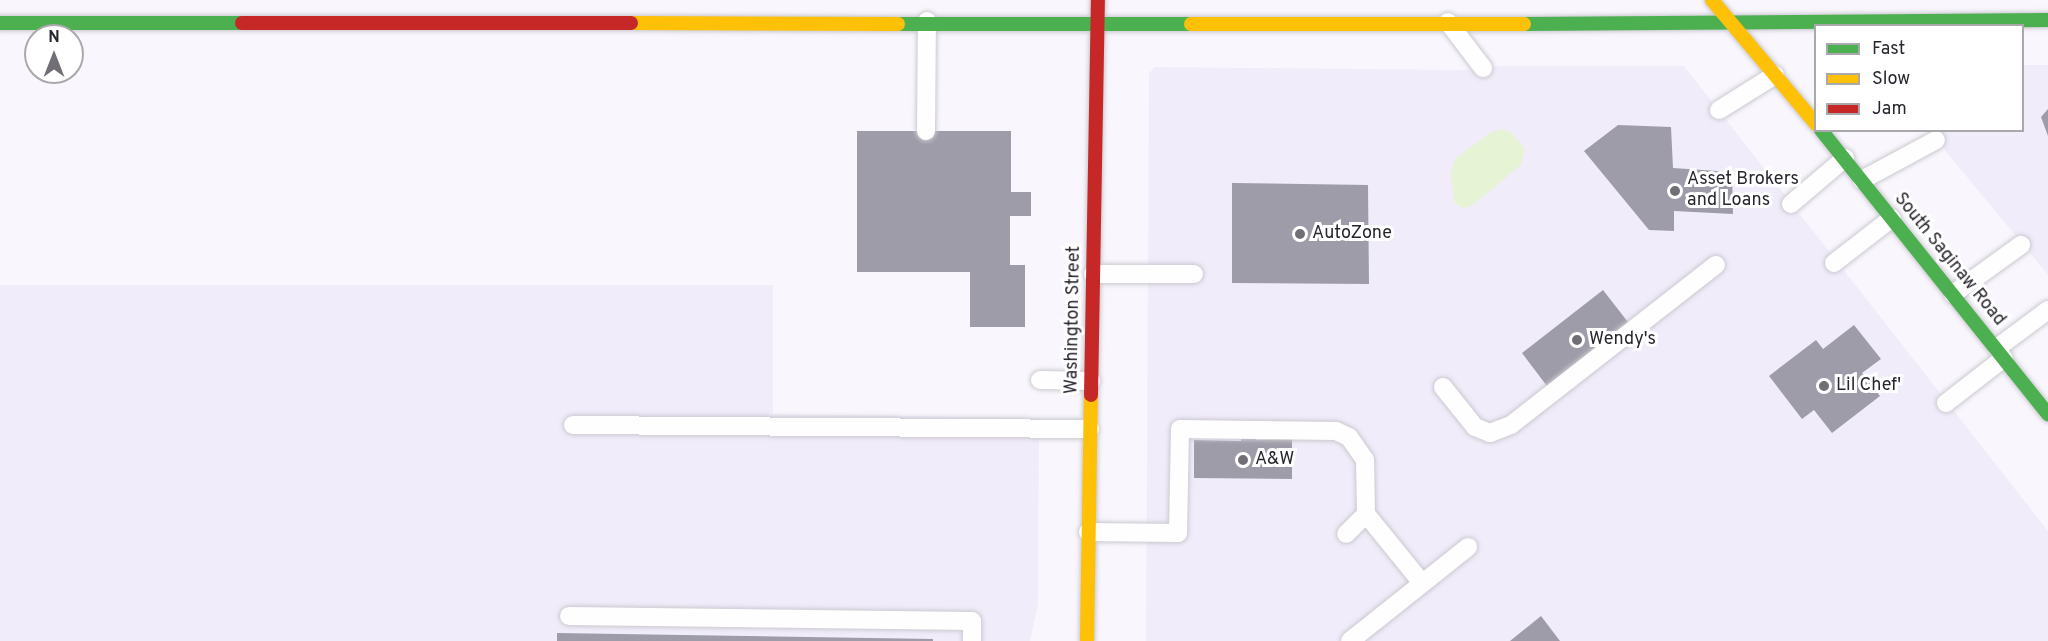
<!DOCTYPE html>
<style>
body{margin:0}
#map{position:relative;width:2048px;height:641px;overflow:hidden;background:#f9f7fd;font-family:Overpass,sans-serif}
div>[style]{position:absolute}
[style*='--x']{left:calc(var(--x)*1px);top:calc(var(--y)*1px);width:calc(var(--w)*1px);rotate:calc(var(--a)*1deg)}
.built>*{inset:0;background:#f1ecfa}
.green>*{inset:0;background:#e6f3d5}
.building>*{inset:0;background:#9f9ca9}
.roads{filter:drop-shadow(0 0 2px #cbc9d0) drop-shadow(0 0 2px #cbc9d0)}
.lane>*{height:18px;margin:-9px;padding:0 9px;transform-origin:9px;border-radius:9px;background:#fefeff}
.fast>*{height:14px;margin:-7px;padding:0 7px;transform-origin:7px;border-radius:7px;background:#4caf50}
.slow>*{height:14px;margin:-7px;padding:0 7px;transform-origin:7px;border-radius:7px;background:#ffc107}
.jam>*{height:14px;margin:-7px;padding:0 7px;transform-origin:7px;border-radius:7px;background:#c62828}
.dots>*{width:16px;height:16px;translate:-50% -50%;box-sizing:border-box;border:3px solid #fff;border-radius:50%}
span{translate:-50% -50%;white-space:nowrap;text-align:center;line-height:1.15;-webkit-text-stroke:6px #fff;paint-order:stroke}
.poi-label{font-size:18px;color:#28252e}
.left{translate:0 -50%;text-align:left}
.street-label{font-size:18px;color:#28252e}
.legend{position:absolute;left:1814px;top:24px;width:210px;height:108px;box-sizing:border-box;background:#fff;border:2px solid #a9a8ab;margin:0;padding:8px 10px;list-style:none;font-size:18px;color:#28252e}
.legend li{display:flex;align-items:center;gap:12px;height:30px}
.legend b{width:30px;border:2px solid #a9a8ab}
.north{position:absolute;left:24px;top:24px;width:60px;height:60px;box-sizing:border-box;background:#fff;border:2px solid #a9a8ab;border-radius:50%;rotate:0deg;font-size:16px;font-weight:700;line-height:24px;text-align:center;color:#28252e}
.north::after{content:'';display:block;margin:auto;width:21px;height:27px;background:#716e76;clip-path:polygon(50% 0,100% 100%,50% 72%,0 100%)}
</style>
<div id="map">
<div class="built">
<i style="clip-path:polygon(2023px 65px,2048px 65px,2048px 275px,1929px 131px,2022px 130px)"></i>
<i style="clip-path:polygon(1500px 66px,1684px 66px,2048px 531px,2048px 641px,1146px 641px,1149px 73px,1155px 67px,1464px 70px)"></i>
<i style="clip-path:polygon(0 285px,773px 285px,773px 414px,1039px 418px,1038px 604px,1030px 641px,0 641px)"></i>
</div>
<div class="green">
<i style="clip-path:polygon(1502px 129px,1511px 132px,1525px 149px,1521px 165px,1473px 205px,1464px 208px,1455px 203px,1450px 173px,1456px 158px,1491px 132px)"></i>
</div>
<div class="building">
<i style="clip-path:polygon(2048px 109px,2048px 136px,2041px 117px)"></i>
<i style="clip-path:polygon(1618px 125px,1671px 127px,1673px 168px,1732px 172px,1733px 214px,1674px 211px,1674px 231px,1649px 230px,1584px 151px)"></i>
<i style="clip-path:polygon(857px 131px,1011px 131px,1011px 192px,1031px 192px,1031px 216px,1010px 216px,1010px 265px,1025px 265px,1025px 327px,970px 327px,970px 272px,857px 272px)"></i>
<i style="clip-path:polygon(1232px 183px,1368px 185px,1369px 284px,1232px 283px)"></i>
<i style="clip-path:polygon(1603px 290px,1631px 326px,1550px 390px,1522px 353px)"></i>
<i style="clip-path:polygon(1854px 325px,1881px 359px,1862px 373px,1880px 396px,1832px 433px,1814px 410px,1802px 419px,1769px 376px,1816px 340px,1823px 349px)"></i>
<i style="clip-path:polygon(1241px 435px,1256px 435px,1256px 440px,1292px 439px,1292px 479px,1194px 478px,1194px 440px,1241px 441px)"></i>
<i style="clip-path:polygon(1541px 616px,1560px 641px,1510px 641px)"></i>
<i style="clip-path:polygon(557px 633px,933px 639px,933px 641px,557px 641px)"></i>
</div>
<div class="roads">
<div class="lane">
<i style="--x:1448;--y:22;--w:58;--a:52.7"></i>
<i style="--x:1719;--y:110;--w:66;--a:-32"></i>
<i style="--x:926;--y:131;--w:110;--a:-89.5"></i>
<i style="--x:1862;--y:180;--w:84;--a:-28.4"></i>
<i style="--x:1791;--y:204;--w:71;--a:-40.4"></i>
<i style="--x:1834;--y:263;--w:73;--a:-37.8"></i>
<i style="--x:1093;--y:274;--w:101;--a:0"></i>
<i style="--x:1953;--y:294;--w:84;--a:-35.8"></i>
<i style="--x:1997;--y:348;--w:64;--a:-36.7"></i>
<i style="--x:1040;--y:380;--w:51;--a:1.1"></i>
<i style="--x:1443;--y:387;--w:51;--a:51.3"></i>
<i style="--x:1475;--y:427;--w:16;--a:22"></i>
<i style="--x:1490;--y:433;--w:22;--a:-21"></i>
<i style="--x:1511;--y:425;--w:260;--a:-38"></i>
<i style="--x:1946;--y:403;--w:73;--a:-37.8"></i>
<i style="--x:573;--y:425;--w:517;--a:0.44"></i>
<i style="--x:1366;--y:514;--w:89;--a:50.9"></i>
<i style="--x:1088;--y:532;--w:90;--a:0.6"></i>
<i style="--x:1178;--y:533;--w:104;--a:-88.9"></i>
<i style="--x:1180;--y:429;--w:156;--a:0.7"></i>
<i style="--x:1336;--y:431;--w:14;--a:25"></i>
<i style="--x:1349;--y:437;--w:28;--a:55"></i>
<i style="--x:1365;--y:460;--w:54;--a:88.9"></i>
<i style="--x:1366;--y:514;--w:28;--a:135"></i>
<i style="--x:569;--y:616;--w:403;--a:0.7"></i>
<i style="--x:972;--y:621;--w:20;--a:90"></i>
<i style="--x:1350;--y:641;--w:151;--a:-38.5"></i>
</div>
<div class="fast">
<i style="--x:0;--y:23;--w:242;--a:0"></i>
<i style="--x:898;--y:24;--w:293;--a:0"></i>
<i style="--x:1524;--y:24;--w:524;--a:-0.44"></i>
<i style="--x:1821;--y:130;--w:364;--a:51.4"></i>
</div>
<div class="slow">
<i style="--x:1712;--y:0;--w:162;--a:50"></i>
<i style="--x:631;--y:23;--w:267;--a:0.2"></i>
<i style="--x:1191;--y:24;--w:333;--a:0"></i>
<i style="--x:1087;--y:641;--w:246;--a:-89.1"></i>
</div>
<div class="jam">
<i style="--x:242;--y:23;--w:389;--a:0"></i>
<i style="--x:1091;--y:395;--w:395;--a:-89"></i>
</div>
</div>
<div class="dots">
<i style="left:1675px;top:191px;background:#716e76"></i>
<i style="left:1300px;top:234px;background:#716e76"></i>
<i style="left:1577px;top:340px;background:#716e76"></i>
<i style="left:1824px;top:386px;background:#716e76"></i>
<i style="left:1243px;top:460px;background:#716e76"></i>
</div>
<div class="poi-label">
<span class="left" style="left:1687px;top:191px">Asset Brokers<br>and Loans</span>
<span class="left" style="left:1312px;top:234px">AutoZone</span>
<span class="left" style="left:1589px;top:340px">Wendy's</span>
<span class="left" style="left:1836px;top:386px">Lil Chef'</span>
<span class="left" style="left:1255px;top:460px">A&amp;W</span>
</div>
<div class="street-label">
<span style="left:1949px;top:260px;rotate:51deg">South Saginaw Road</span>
<span style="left:1074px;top:320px;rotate:-89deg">Washington Street</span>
</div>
<ul class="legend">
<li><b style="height:8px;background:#4caf50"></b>Fast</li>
<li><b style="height:8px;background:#ffc107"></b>Slow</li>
<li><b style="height:8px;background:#c62828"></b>Jam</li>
</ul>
<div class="north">N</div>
</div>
